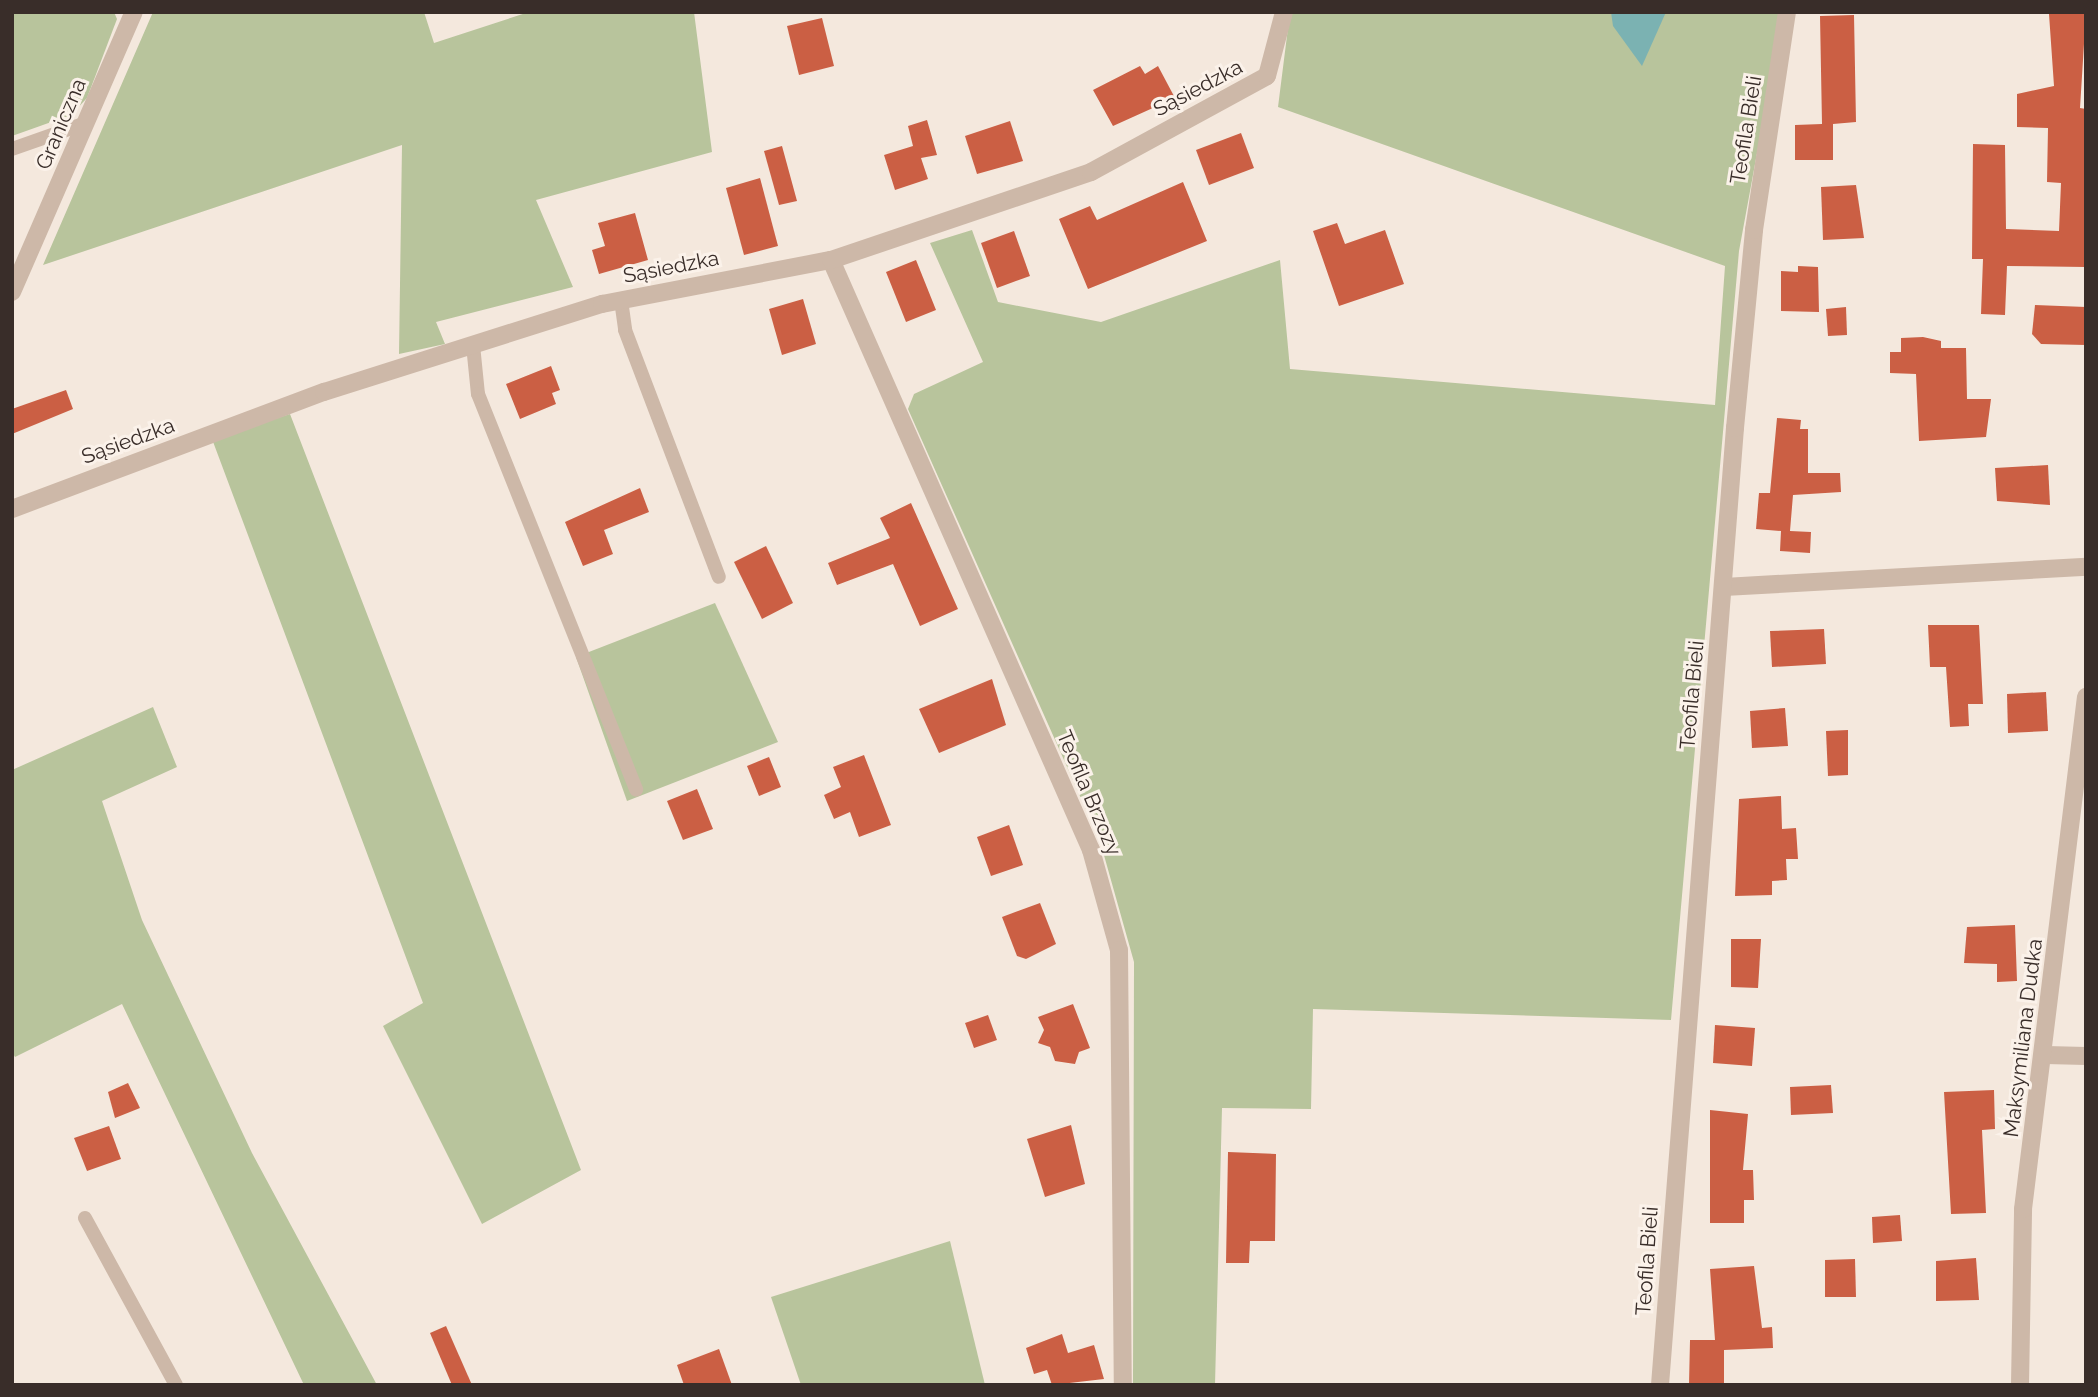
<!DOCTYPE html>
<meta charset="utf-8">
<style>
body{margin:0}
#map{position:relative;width:2098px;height:1397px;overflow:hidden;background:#f4e8dd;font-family:Raleway,sans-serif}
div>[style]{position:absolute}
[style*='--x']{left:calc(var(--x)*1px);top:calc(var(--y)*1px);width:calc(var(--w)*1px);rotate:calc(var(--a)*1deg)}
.green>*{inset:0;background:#b8c49c}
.water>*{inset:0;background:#7bb2b2}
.building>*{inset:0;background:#cb5f44}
.service>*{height:14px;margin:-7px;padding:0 7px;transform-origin:7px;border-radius:7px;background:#cdb8a8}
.minor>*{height:18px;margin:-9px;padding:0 9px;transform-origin:9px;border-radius:9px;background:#cdb8a8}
span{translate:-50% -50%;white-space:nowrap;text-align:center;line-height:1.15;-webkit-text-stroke:6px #fbf2ea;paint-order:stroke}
.street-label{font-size:21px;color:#392d29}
.frame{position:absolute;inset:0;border:14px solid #392d29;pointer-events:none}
</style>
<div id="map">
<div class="green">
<i style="clip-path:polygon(12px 12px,114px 12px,117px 19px,87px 98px,71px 115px,12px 136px)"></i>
<i style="clip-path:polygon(153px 12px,424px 12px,434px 43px,529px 12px,694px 12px,712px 152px,536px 200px,573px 287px,436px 322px,445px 344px,399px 354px,402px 145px,43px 265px)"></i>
<i style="clip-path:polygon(1290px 12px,1783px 12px,1739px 251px,1671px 1020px,1313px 1009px,1311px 1109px,1222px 1108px,1215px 1385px,1133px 1385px,1134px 962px,1100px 841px,908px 409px,914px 394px,983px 362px,930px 243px,972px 230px,998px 302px,1101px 322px,1280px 260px,1290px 369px,1715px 405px,1725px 266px,1278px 107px)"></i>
<i style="clip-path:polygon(290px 414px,581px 1170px,482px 1224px,383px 1026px,423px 1003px,212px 439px)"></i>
<i style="clip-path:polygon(715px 603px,778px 742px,627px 801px,576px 657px)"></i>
<i style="clip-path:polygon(153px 707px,177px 767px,102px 801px,142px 920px,252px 1153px,377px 1385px,304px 1385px,122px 1004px,15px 1057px,12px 1052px,12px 770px)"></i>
<i style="clip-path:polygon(950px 1241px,985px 1385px,801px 1385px,771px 1297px)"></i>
</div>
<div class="water">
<i style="clip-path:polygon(1611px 12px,1666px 12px,1642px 66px,1613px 26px)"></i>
</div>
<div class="building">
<i style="clip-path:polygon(2086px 12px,2080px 108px,2086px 109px,2086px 267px,2007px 266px,2005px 315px,1981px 314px,1983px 259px,1972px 259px,1973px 144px,2005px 145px,2006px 229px,2059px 231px,2061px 183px,2047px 182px,2048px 128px,2017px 127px,2017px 94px,2054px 86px,2049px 14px)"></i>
<i style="clip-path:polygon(1854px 15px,1856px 122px,1833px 124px,1833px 160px,1795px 160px,1795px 125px,1822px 124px,1820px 16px)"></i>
<i style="clip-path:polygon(822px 18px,834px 66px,799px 75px,787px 26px)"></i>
<i style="clip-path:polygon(1140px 66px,1145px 74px,1158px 66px,1175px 98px,1113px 126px,1093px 90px)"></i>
<i style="clip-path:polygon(927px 120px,937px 155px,921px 158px,928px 179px,895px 190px,884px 155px,913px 146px,908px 126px)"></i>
<i style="clip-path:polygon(1010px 121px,1023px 161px,977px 174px,965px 136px)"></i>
<i style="clip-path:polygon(1241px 133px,1254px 168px,1209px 185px,1196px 150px)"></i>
<i style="clip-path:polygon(782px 146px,797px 201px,779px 205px,764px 151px)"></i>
<i style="clip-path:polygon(760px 178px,778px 246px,744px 255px,726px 188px)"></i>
<i style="clip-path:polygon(1183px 182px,1207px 241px,1088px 289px,1059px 219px,1090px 206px,1097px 220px)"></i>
<i style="clip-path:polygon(1856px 185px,1864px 238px,1823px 240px,1821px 187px)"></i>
<i style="clip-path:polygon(635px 213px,648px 260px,599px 274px,592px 250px,605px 246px,598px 223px)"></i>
<i style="clip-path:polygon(1337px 223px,1345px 244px,1385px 230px,1404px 284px,1339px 306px,1313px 231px)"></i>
<i style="clip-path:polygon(1014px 231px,1030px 276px,997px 288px,981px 243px)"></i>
<i style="clip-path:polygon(916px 260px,936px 310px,906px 322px,886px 272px)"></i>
<i style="clip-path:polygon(1798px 266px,1818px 267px,1819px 312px,1781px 311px,1781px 271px,1798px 272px)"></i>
<i style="clip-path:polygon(803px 299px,816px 344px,782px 355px,769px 309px)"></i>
<i style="clip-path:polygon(2035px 305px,2086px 307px,2086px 345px,2041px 344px,2032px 334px)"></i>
<i style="clip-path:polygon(1846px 307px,1847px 335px,1828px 336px,1826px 309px)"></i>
<i style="clip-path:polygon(1923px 337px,1941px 341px,1941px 348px,1966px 348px,1967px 399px,1991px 399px,1986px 437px,1919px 441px,1916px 374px,1890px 373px,1890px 352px,1901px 352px,1901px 338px)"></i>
<i style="clip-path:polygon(551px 366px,560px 390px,552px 393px,556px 404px,520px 419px,506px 384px)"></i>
<i style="clip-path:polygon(66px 390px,73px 409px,12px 434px,12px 409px)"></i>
<i style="clip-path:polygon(1777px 418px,1801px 420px,1800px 429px,1808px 429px,1808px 473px,1840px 473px,1841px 492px,1793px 495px,1790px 531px,1811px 532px,1810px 553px,1780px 551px,1781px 531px,1756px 529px,1759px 493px,1770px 493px)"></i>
<i style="clip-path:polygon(2048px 465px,2050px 505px,1997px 501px,1995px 468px)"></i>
<i style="clip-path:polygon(640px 488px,649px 512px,604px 530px,613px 554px,583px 566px,565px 522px)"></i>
<i style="clip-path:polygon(911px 503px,958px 609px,920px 626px,893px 564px,837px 585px,828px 563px,890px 538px,880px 518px)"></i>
<i style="clip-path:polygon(766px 546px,793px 603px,762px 619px,734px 562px)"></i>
<i style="clip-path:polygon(1928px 625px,1979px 625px,1983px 704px,1968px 704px,1969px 726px,1950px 727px,1946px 667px,1930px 667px)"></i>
<i style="clip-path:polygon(1824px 629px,1826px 664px,1772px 667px,1770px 631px)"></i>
<i style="clip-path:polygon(992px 679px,1006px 725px,939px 753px,919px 709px)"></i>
<i style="clip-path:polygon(2046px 692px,2048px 731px,2008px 733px,2007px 694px)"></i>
<i style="clip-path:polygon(1785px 708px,1788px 746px,1752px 748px,1750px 711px)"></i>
<i style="clip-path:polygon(1848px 730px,1848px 775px,1828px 776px,1826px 731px)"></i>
<i style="clip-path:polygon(864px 755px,891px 825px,859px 837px,850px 812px,834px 819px,824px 795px,841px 787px,833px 767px)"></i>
<i style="clip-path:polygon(769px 757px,781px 787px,759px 796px,747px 766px)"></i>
<i style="clip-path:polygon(697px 789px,713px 829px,683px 840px,667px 801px)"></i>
<i style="clip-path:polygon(1781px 796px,1782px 829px,1796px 828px,1798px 859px,1786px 859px,1787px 880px,1772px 881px,1772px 895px,1735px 896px,1739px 799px)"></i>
<i style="clip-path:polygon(1009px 825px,1023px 865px,991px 876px,977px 837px)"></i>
<i style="clip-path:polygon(1040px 903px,1056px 944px,1026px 959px,1017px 956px,1002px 917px)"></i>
<i style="clip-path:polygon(2015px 925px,2017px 981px,1997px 982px,1997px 964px,1964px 963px,1967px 927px)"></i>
<i style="clip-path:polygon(1731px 939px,1761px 939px,1758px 988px,1731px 987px)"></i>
<i style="clip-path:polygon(1073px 1004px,1090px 1048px,1079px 1052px,1075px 1064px,1055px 1061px,1050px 1047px,1038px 1043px,1044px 1030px,1038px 1017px)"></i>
<i style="clip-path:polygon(988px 1015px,997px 1040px,974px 1048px,965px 1023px)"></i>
<i style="clip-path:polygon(1715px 1025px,1755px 1028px,1752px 1066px,1713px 1063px)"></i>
<i style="clip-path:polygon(128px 1083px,140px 1108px,115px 1118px,108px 1092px)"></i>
<i style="clip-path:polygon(1831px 1085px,1833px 1113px,1791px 1115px,1790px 1087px)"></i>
<i style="clip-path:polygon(1994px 1090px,1995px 1129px,1982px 1130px,1986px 1213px,1951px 1214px,1944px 1092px)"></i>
<i style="clip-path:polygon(1710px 1110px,1748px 1114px,1743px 1170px,1753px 1170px,1754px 1200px,1744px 1200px,1744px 1223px,1710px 1223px)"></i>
<i style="clip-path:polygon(1071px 1125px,1085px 1184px,1045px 1197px,1027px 1139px)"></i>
<i style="clip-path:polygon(109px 1126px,121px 1159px,87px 1171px,74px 1138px)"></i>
<i style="clip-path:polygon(1228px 1152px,1276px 1154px,1275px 1241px,1250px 1241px,1249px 1263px,1226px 1263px)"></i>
<i style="clip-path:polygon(1900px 1215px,1902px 1241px,1873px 1243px,1872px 1217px)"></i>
<i style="clip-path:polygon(1976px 1258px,1979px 1300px,1936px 1301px,1936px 1261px)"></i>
<i style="clip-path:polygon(1855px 1259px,1856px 1297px,1825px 1297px,1825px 1260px)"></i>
<i style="clip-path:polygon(1754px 1266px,1762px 1328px,1772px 1327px,1773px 1348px,1724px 1350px,1724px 1385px,1689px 1385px,1690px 1340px,1715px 1340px,1710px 1269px)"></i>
<i style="clip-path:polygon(446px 1326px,472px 1385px,452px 1385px,430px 1333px)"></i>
<i style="clip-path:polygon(1062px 1334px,1068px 1353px,1094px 1345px,1104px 1379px,1052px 1385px,1047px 1370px,1034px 1374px,1026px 1348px)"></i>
<i style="clip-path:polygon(719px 1349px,732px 1385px,684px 1385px,677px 1365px)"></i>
</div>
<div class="service">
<i style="--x:12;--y:149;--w:78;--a:-19.4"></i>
<i style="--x:621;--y:300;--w:30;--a:82"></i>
<i style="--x:625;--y:330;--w:264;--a:69.2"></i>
<i style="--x:473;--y:345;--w:49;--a:84.2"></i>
<i style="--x:478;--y:394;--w:426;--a:68.2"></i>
<i style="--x:85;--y:1218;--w:190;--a:61.4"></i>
</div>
<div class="minor">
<i style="--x:831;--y:260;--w:645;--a:66.22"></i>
<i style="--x:1091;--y:850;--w:104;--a:74.4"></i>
<i style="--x:1119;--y:950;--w:435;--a:89.5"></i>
<i style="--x:12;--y:292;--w:305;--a:-66.5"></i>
<i style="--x:12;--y:509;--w:333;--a:-20.6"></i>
<i style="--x:324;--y:392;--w:292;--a:-17.6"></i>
<i style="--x:602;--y:304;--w:233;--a:-10.9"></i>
<i style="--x:831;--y:260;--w:274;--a:-18.7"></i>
<i style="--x:1091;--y:172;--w:200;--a:-28.6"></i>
<i style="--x:1267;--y:76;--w:66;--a:-75.1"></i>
<i style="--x:1724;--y:587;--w:363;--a:-3.2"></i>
<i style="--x:2046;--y:1055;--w:40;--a:1.4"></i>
<i style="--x:1660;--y:1385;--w:960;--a:-85.52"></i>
<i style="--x:1735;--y:428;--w:199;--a:-84.5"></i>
<i style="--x:1754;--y:230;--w:220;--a:-81.4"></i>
<i style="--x:2020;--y:1385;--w:176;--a:-89"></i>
<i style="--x:2023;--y:1209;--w:516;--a:-82.99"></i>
</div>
<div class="street-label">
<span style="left:1198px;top:88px;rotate:-28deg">Sąsiedzka</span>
<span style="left:61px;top:124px;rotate:-67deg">Graniczna</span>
<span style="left:1746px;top:130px;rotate:-81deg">Teofila Bieli</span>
<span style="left:671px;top:267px;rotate:-11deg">Sąsiedzka</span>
<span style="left:128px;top:441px;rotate:-20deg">Sąsiedzka</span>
<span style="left:1692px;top:695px;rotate:-85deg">Teofila Bieli</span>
<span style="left:1089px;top:793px;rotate:67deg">Teofila Brzozy</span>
<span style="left:2023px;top:1038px;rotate:-83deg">Maksymiliana Dudka</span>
<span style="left:1647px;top:1261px;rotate:-86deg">Teofila Bieli</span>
</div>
<div class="frame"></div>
</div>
